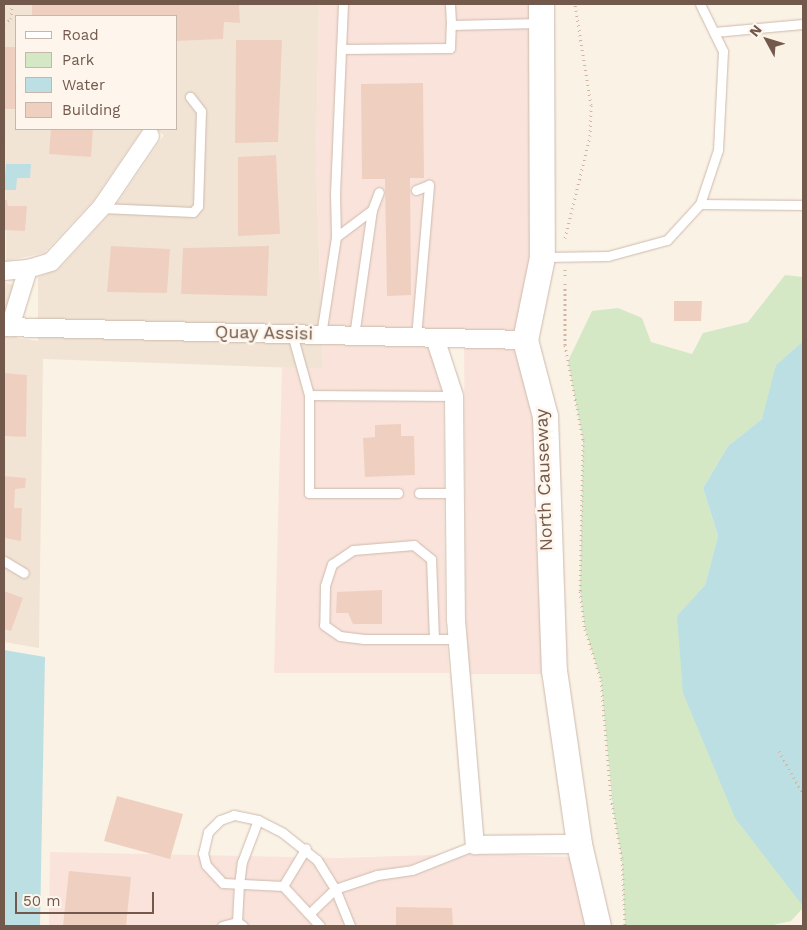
<!DOCTYPE html>
<style>
body{margin:0}
#map{position:relative;width:807px;height:930px;overflow:hidden;background:#fbf2e6;font-family:"Work Sans",sans-serif}
div>[style]{position:absolute}
[style*='--x']{left:calc(var(--x)*1px);top:calc(var(--y)*1px);width:calc(var(--w)*1px);rotate:calc(var(--a)*1deg)}
.residential>*{inset:0;background:#f2e4d5}
.commercial>*{inset:0;background:#fae3db}
.green>*{inset:0;background:#d5e8c5}
.water>*{inset:0;background:#bcdfe3}
.building>*{inset:0;background:#efd0c0}
.path>*{height:3px;margin-top:-1.5px;transform-origin:0;background:repeating-linear-gradient(90deg,#d3b4a3 0 1px,transparent 0 5px)}
.roads{filter:drop-shadow(0 0 1px #ccbaad) drop-shadow(0 0 1px #ccbaad)}
.service>*{height:9px;margin:-4.5px;padding:0 4.5px;transform-origin:4.5px;border-radius:4.5px;background:#fff}
.minor>*{height:18px;margin:-9px;padding:0 9px;transform-origin:9px;border-radius:9px;background:#fff}
.secondary>*{height:25px;margin:-12.5px;padding:0 12.5px;transform-origin:12.5px;border-radius:12.5px;background:#fff}
span{translate:-50% -50%;white-space:nowrap;text-align:center;line-height:1.15;-webkit-text-stroke:5px #fef6ec;paint-order:stroke}
.street-label{font-size:18px;color:#73594c}
.frame{position:absolute;inset:0;border:5px solid #73594c;pointer-events:none}
.legend{position:absolute;left:15px;top:15px;width:162px;height:115px;box-sizing:border-box;background:#fef6ec;border:1px solid #c6b7ac;margin:0;padding:6px 9px;list-style:none;font-size:15px;color:#73594c}
.legend li{display:flex;align-items:center;gap:10px;height:25px}
.legend b{width:25px;border:1px solid #c6b7ac}
.north{position:absolute;left:742px;top:15px;width:50px;height:50px;-webkit-text-stroke:4px #fef6ec;paint-order:stroke;rotate:309deg;font-size:14px;font-weight:700;line-height:20px;text-align:center;color:#73594c}
.north::after{content:'';display:block;margin:auto;width:18px;height:22px;background:#73594c;clip-path:polygon(50% 0,100% 100%,50% 72%,0 100%)}
.scale{position:absolute;left:15px;top:892px;width:139px;height:22px;box-sizing:border-box;border:2px solid #73594c;border-top:0;padding-left:6px;font-size:15px;line-height:18px;white-space:nowrap;color:#73594c;-webkit-text-stroke:4px #fef6ec;paint-order:stroke}
</style>
<div id="map">
<div class="residential">
<i style="clip-path:polygon(4px 4px,319px 4px,316px 161px,323px 369px,43px 359px,39px 648px,4px 642px,4px 282px,13px 285px,17px 280px,17px 338px,38px 341px,38px 277px,59px 269px,109px 215px,164px 135px,155px 129px,176px 129px,176px 16px,16px 16px,16px 129px,142px 129px,93px 201px,44px 253px,6px 261px)"></i>
</div>
<div class="commercial">
<i style="clip-path:polygon(319px 4px,531px 4px,532px 351px,538px 587px,544px 674px,470px 674px,466px 621px,464px 332px,443px 330px,445px 619px,449px 673px,274px 673px,282px 367px,323px 369px,316px 161px)"></i>
<i style="clip-path:polygon(50px 852px,341px 858px,460px 854px,572px 857px,587px 926px,49px 926px)"></i>
</div>
<div class="green">
<i style="clip-path:polygon(785px 275px,803px 277px,803px 341px,776px 365px,772px 393px,762px 419px,728px 446px,703px 488px,718px 536px,705px 585px,677px 617px,803px 898px,803px 908px,791px 921px,769px 926px,625px 926px,622px 859px,613px 809px,601px 680px,585px 629px,580px 591px,583px 440px,568px 361px,592px 311px,618px 308px,642px 318px,651px 342px,692px 354px,703px 333px,748px 322px)"></i>
</div>
<div class="water">
<i style="clip-path:polygon(6px 164px,31px 164px,30px 178px,17px 178px,16px 190px,4px 190px)"></i>
<i style="clip-path:polygon(803px 341px,803px 906px,735px 818px,683px 693px,677px 616px,705px 585px,718px 536px,703px 488px,728px 446px,762px 419px,776px 365px)"></i>
<i style="clip-path:polygon(4px 650px,45px 657px,40px 926px,4px 926px)"></i>
</div>
<div class="building">
<i style="clip-path:polygon(32px 4px,239px 4px,240px 23px,224px 22px,223px 39px,176px 41px,176px 16px,32px 16px)"></i>
<i style="clip-path:polygon(236px 40px,282px 40px,278px 142px,235px 143px)"></i>
<i style="clip-path:polygon(4px 47px,16px 47px,16px 109px,4px 109px)"></i>
<i style="clip-path:polygon(423px 83px,424px 178px,410px 178px,411px 295px,387px 296px,385px 179px,362px 179px,361px 84px)"></i>
<i style="clip-path:polygon(51px 129px,93px 129px,91px 157px,49px 154px)"></i>
<i style="clip-path:polygon(276px 155px,280px 234px,238px 236px,238px 157px)"></i>
<i style="clip-path:polygon(4px 200px,7px 200px,8px 206px,27px 206px,25px 231px,4px 230px)"></i>
<i style="clip-path:polygon(111px 246px,170px 249px,167px 293px,107px 292px)"></i>
<i style="clip-path:polygon(269px 246px,267px 296px,181px 294px,183px 248px)"></i>
<i style="clip-path:polygon(674px 301px,702px 301px,701px 321px,674px 321px)"></i>
<i style="clip-path:polygon(4px 373px,27px 375px,26px 437px,4px 436px)"></i>
<i style="clip-path:polygon(401px 424px,401px 436px,414px 436px,415px 475px,365px 477px,363px 438px,375px 437px,375px 425px)"></i>
<i style="clip-path:polygon(4px 476px,26px 478px,25px 488px,15px 489px,14px 508px,22px 508px,21px 541px,4px 538px)"></i>
<i style="clip-path:polygon(382px 590px,382px 624px,353px 624px,348px 613px,336px 613px,337px 592px)"></i>
<i style="clip-path:polygon(4px 591px,23px 598px,11px 631px,4px 629px)"></i>
<i style="clip-path:polygon(117px 796px,183px 814px,170px 859px,104px 841px)"></i>
<i style="clip-path:polygon(69px 871px,131px 877px,126px 926px,63px 926px)"></i>
<i style="clip-path:polygon(396px 907px,452px 908px,453px 926px,396px 926px)"></i>
</div>
<div class="path">
<i style="--x:4;--y:24;--w:9;--a:-36"></i>
<i style="--x:11;--y:19;--w:15;--a:-86"></i>
<i style="--x:565;--y:238;--w:105;--a:-76.2"></i>
<i style="--x:590;--y:136;--w:31;--a:-88"></i>
<i style="--x:591;--y:105;--w:102;--a:-99"></i>
<i style="--x:565;--y:269;--w:76;--a:90"></i>
<i style="--x:565;--y:345;--w:97;--a:79.3"></i>
<i style="--x:583;--y:440;--w:151;--a:91.1"></i>
<i style="--x:580;--y:591;--w:38;--a:83"></i>
<i style="--x:585;--y:629;--w:53;--a:72.6"></i>
<i style="--x:601;--y:680;--w:118;--a:85.2"></i>
<i style="--x:611;--y:798;--w:62;--a:79.8"></i>
<i style="--x:622;--y:859;--w:67;--a:87.4"></i>
<i style="--x:779;--y:751;--w:49;--a:60.8"></i>
</div>
<div class="roads">
<div class="service">
<i style="--x:450;--y:4;--w:21;--a:87"></i>
<i style="--x:451;--y:25;--w:88;--a:-1.3"></i>
<i style="--x:714;--y:32;--w:89;--a:-5.1"></i>
<i style="--x:341;--y:49;--w:109;--a:-0.5"></i>
<i style="--x:450;--y:48;--w:23;--a:-88"></i>
<i style="--x:700;--y:204;--w:103;--a:0.6"></i>
<i style="--x:101;--y:208;--w:92;--a:2.5"></i>
<i style="--x:193;--y:212;--w:8;--a:-50"></i>
<i style="--x:198;--y:206;--w:95;--a:-88.2"></i>
<i style="--x:201;--y:111;--w:18;--a:-128"></i>
<i style="--x:336;--y:237;--w:45;--a:-36.9"></i>
<i style="--x:372;--y:210;--w:19;--a:-69"></i>
<i style="--x:545;--y:257;--w:63;--a:-0.9"></i>
<i style="--x:608;--y:256;--w:61;--a:-15.2"></i>
<i style="--x:667;--y:240;--w:49;--a:-47.5"></i>
<i style="--x:700;--y:204;--w:57;--a:-71.6"></i>
<i style="--x:718;--y:150;--w:99;--a:-87.1"></i>
<i style="--x:723;--y:51;--w:52;--a:-116.1"></i>
<i style="--x:292;--y:334;--w:63;--a:74.4"></i>
<i style="--x:309;--y:395;--w:98;--a:90"></i>
<i style="--x:309;--y:493;--w:89;--a:0"></i>
<i style="--x:321;--y:335;--w:99;--a:-81.3"></i>
<i style="--x:336;--y:237;--w:43;--a:-91.3"></i>
<i style="--x:335;--y:194;--w:190;--a:-87.6"></i>
<i style="--x:354;--y:336;--w:127;--a:-81.9"></i>
<i style="--x:416;--y:337;--w:153;--a:-85.1"></i>
<i style="--x:429;--y:185;--w:14;--a:159"></i>
<i style="--x:309;--y:395;--w:145;--a:0.4"></i>
<i style="--x:419;--y:493;--w:35;--a:0"></i>
<i style="--x:4;--y:561;--w:23;--a:31"></i>
<i style="--x:434;--y:639;--w:80;--a:-92.1"></i>
<i style="--x:431;--y:559;--w:22;--a:-141"></i>
<i style="--x:414;--y:545;--w:61;--a:175.3"></i>
<i style="--x:353;--y:550;--w:25;--a:146"></i>
<i style="--x:332;--y:564;--w:23;--a:108"></i>
<i style="--x:325;--y:586;--w:39;--a:91"></i>
<i style="--x:324;--y:625;--w:19;--a:35"></i>
<i style="--x:340;--y:636;--w:24;--a:7"></i>
<i style="--x:364;--y:639;--w:93;--a:0"></i>
<i style="--x:258;--y:820;--w:25;--a:-168"></i>
<i style="--x:234;--y:815;--w:15;--a:160"></i>
<i style="--x:220;--y:820;--w:17;--a:135"></i>
<i style="--x:208;--y:832;--w:22;--a:103"></i>
<i style="--x:203;--y:853;--w:12;--a:76"></i>
<i style="--x:206;--y:865;--w:25;--a:47"></i>
<i style="--x:223;--y:883;--w:60;--a:2.9"></i>
<i style="--x:283;--y:886;--w:54;--a:47.2"></i>
<i style="--x:283;--y:886;--w:44;--a:-58.8"></i>
<i style="--x:310;--y:913;--w:35;--a:-44"></i>
<i style="--x:335;--y:889;--w:44;--a:-18.4"></i>
<i style="--x:377;--y:875;--w:35;--a:-8"></i>
<i style="--x:412;--y:870;--w:68;--a:-21.6"></i>
<i style="--x:222;--y:926;--w:16;--a:-15"></i>
<i style="--x:243;--y:926;--w:7;--a:-146"></i>
<i style="--x:237;--y:922;--w:37;--a:-87"></i>
<i style="--x:239;--y:885;--w:23;--a:-83"></i>
<i style="--x:242;--y:862;--w:45;--a:-69.1"></i>
<i style="--x:258;--y:820;--w:28;--a:27"></i>
<i style="--x:283;--y:833;--w:43;--a:38.5"></i>
<i style="--x:317;--y:860;--w:36;--a:58"></i>
<i style="--x:336;--y:891;--w:38;--a:68"></i>
</div>
<div class="minor">
<i style="--x:4;--y:271;--w:24;--a:-5"></i>
<i style="--x:28;--y:269;--w:24;--a:-17"></i>
<i style="--x:51;--y:262;--w:74;--a:-47.2"></i>
<i style="--x:101;--y:208;--w:87;--a:-55.8"></i>
<i style="--x:4;--y:327;--w:521;--a:1.43"></i>
<i style="--x:10;--y:327;--w:61;--a:-72.8"></i>
<i style="--x:435;--y:338;--w:61;--a:71.9"></i>
<i style="--x:454;--y:396;--w:224;--a:89.5"></i>
<i style="--x:456;--y:620;--w:226;--a:85.2"></i>
<i style="--x:475;--y:845;--w:104;--a:-0.6"></i>
</div>
<div class="secondary">
<i style="--x:541;--y:4;--w:253;--a:89.8"></i>
<i style="--x:542;--y:257;--w:85;--a:101.6"></i>
<i style="--x:525;--y:340;--w:79;--a:75.3"></i>
<i style="--x:545;--y:416;--w:254;--a:88"></i>
<i style="--x:554;--y:670;--w:176;--a:81.8"></i>
<i style="--x:579;--y:844;--w:84;--a:77"></i>
</div>
</div>
<div class="street-label">
<span style="left:264px;top:333px;rotate:1deg">Quay Assisi</span>
<span style="left:544px;top:480px;rotate:-92deg">North Causeway</span>
</div>
<div class="frame"></div>
<ul class="legend">
<li><b style="height:6px;background:#fff"></b>Road</li>
<li><b style="height:14px;background:#d5e8c5"></b>Park</li>
<li><b style="height:14px;background:#bcdfe3"></b>Water</li>
<li><b style="height:14px;background:#efd0c0"></b>Building</li>
</ul>
<div class="north">N</div>
<div class="scale">50 m</div>
</div>
